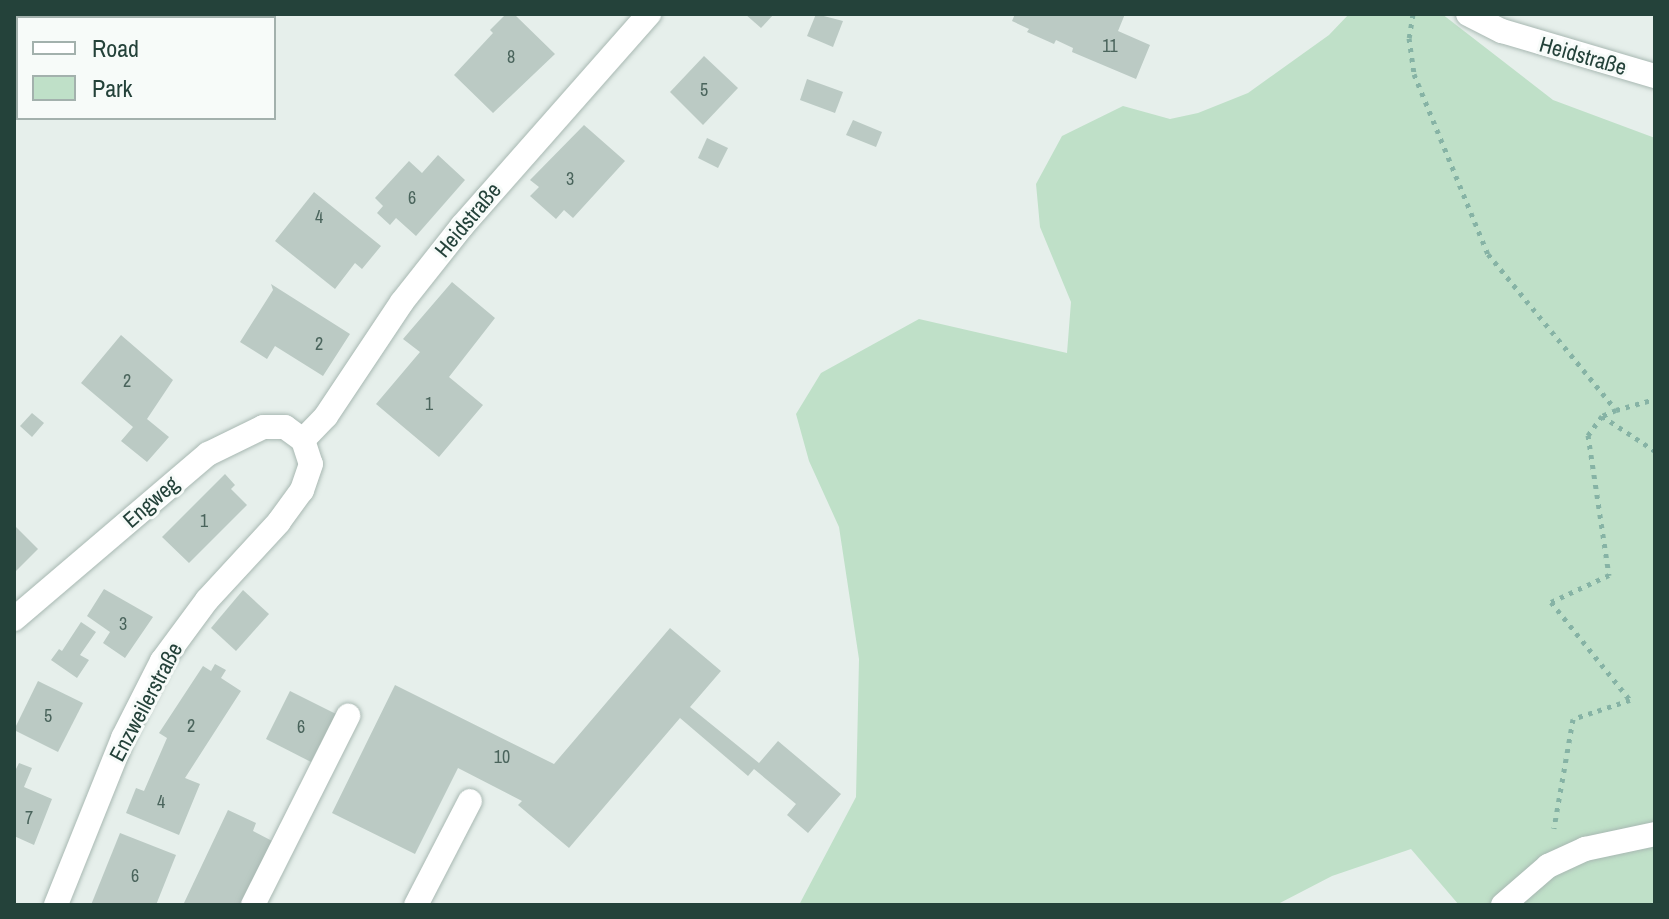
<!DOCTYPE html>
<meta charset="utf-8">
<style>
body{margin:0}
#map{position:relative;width:1669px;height:919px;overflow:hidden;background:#e6efeb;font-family:"Archivo Narrow",sans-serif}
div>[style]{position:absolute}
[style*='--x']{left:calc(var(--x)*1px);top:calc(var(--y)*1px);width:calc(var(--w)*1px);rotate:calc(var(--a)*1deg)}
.green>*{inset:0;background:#bfe0c8}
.building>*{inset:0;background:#bbcac4}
.path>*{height:5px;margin-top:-2.5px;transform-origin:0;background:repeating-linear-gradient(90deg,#86b3a5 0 4px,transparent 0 10px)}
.roads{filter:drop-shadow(0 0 2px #a8b8b2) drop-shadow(0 0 2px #a8b8b2)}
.lane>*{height:24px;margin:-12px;padding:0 12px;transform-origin:12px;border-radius:12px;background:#fff}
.street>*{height:24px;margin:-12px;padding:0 12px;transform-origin:12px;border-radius:12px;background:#fff}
.secondary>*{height:24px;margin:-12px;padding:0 12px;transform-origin:12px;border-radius:12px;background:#fff}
span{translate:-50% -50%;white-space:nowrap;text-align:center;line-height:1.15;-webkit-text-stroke:6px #f7fbf9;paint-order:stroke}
.number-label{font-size:18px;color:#4a645c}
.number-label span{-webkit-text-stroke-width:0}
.street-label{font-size:22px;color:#24423a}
.frame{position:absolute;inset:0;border:16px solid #24423a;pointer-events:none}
.legend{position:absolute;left:16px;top:16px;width:260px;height:104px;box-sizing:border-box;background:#f7fbf9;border:2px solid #a3b1ad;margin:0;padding:10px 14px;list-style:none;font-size:24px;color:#24423a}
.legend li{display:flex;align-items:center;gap:16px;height:40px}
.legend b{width:40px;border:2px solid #a3b1ad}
</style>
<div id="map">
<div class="green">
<i style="clip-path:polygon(1349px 14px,1442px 14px,1553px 100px,1655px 138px,1655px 905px,1459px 905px,1411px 849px,1332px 876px,1276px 905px,799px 905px,856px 797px,859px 659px,839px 527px,809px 461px,796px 414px,821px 373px,919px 319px,1067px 353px,1071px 302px,1040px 227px,1036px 184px,1062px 136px,1123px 106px,1170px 119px,1198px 113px,1248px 93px,1329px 35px)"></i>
</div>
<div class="building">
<i style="clip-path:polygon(506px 14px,514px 14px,555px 54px,493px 113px,454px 75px,493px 33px,490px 30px)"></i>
<i style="clip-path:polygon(745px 14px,774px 14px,761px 28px)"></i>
<i style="clip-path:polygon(816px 14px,843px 21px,833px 47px,807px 36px)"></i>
<i style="clip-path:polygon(1015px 14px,1125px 14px,1118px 31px,1150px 45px,1136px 79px,1072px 52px,1073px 48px,1056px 40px,1054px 44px,1027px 32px,1029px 29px,1012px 21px)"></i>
<i style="clip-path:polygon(704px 56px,738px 88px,703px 125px,670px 92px)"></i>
<i style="clip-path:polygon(807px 79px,843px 92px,835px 113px,800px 100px)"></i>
<i style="clip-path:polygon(853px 120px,882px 132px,876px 147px,846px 135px)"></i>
<i style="clip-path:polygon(584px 125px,625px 161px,573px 218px,564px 210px,556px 219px,530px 196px,539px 187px,530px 180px)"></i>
<i style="clip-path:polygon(707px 138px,728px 148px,718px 168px,698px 158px)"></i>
<i style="clip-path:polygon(438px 155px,465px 180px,416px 236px,396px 218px,390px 225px,377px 213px,383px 206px,375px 198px,409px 161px,422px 173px)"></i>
<i style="clip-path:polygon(314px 192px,381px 246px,362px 269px,355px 263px,335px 289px,275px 241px)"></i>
<i style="clip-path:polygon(452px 282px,495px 318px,449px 377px,483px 405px,439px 457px,376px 404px,420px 352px,403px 339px)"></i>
<i style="clip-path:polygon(271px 284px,350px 334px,323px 376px,275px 346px,267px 359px,240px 342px,273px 290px)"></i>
<i style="clip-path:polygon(121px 335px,173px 380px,147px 419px,169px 437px,147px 462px,121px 441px,133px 427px,81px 383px)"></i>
<i style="clip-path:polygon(32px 413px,44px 423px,32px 437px,20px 426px)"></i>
<i style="clip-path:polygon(225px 474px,235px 485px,231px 489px,247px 505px,189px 563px,162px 537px)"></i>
<i style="clip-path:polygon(14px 525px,38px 549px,14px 573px)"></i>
<i style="clip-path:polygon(104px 589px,153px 617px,125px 658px,103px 643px,110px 632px,87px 616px)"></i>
<i style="clip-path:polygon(243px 590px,269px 614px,236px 651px,211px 628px)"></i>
<i style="clip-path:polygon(81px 622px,96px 632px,80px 655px,89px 660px,77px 678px,51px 660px,59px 649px,62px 651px)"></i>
<i style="clip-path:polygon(670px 628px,721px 671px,690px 707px,759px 763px,778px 741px,841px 794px,808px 833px,787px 815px,796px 804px,754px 769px,748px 776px,680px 718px,569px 848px,518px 805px,522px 801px,458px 768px,415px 854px,332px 813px,395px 685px,554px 764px)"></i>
<i style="clip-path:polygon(215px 664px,226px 670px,221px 678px,241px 691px,185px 778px,200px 784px,179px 835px,126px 813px,136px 788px,144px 791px,167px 738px,159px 733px,203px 666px,211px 671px)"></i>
<i style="clip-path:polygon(38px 681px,83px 703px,58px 752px,14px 730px)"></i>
<i style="clip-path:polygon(290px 691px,336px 714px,311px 762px,266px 739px)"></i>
<i style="clip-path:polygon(19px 763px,32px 768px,24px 787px,52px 799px,34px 845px,14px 836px,14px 773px)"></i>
<i style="clip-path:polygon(228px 810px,256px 823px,253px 831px,274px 842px,245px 905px,188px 905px,184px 903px)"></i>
<i style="clip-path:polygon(120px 833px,176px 855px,156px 905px,91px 905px)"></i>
</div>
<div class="path">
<i style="--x:1413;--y:14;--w:24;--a:99"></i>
<i style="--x:1409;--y:38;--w:36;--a:82"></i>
<i style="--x:1414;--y:74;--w:195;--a:67.7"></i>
<i style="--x:1488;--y:254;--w:202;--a:50.6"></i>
<i style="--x:1616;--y:410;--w:15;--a:157"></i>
<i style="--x:1602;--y:416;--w:24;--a:126"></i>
<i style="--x:1588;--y:435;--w:142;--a:81.5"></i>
<i style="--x:1609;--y:575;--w:64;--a:155"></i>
<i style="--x:1551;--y:602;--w:126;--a:51.1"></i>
<i style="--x:1630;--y:700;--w:60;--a:161.6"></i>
<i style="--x:1573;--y:719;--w:111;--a:99.9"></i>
<i style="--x:1616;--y:410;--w:41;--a:-15.8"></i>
<i style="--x:1602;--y:416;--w:64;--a:33.4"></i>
</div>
<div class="roads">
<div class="lane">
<i style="--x:1468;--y:14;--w:38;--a:27"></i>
<i style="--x:1502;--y:31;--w:159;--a:16.4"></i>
<i style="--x:253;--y:905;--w:212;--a:-63.3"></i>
<i style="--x:416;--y:905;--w:117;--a:-62.6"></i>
</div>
<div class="street">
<i style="--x:303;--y:440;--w:33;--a:-46"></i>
<i style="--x:326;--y:416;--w:137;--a:-56.3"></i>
<i style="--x:402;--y:302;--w:97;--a:-51.7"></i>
<i style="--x:462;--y:226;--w:283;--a:-48.6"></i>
<i style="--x:1503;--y:905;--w:60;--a:-40.9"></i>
<i style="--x:1548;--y:866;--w:41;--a:-24.7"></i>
<i style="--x:1585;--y:849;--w:72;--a:-12.1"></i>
</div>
<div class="secondary">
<i style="--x:14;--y:619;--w:255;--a:-40.4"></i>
<i style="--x:208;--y:454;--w:61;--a:-26.1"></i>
<i style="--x:263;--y:427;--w:22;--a:0"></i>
<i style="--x:285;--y:427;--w:22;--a:36"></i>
<i style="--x:303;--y:440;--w:25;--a:72"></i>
<i style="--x:311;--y:464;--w:28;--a:109"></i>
<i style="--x:302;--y:490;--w:39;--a:126"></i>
<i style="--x:279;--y:522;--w:106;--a:132.7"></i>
<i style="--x:207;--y:600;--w:76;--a:126.4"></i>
<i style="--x:162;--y:661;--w:86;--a:116.9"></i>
<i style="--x:123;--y:738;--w:180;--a:111.9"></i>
</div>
</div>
<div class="number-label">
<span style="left:1110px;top:46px">11</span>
<span style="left:511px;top:57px">8</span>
<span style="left:704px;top:90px">5</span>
<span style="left:570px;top:179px">3</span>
<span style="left:412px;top:198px">6</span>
<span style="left:319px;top:217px">4</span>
<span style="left:319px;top:344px">2</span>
<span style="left:127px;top:381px">2</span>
<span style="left:429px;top:404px">1</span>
<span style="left:204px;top:521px">1</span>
<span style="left:123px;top:624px">3</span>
<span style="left:48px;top:716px">5</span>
<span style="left:191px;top:726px">2</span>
<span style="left:301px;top:727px">6</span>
<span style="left:502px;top:757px">10</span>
<span style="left:161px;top:802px">4</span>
<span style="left:29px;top:818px">7</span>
<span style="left:135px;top:876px">6</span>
</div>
<div class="street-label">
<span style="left:1583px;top:56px;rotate:16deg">Heidstraße</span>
<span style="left:468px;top:220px;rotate:-50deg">Heidstraße</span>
<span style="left:151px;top:502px;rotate:-41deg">Engweg</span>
<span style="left:146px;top:702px;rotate:-62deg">Enzweilerstraße</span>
</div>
<div class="frame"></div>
<ul class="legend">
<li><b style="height:10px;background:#fff"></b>Road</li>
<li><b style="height:22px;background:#bfe0c8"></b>Park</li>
</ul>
</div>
